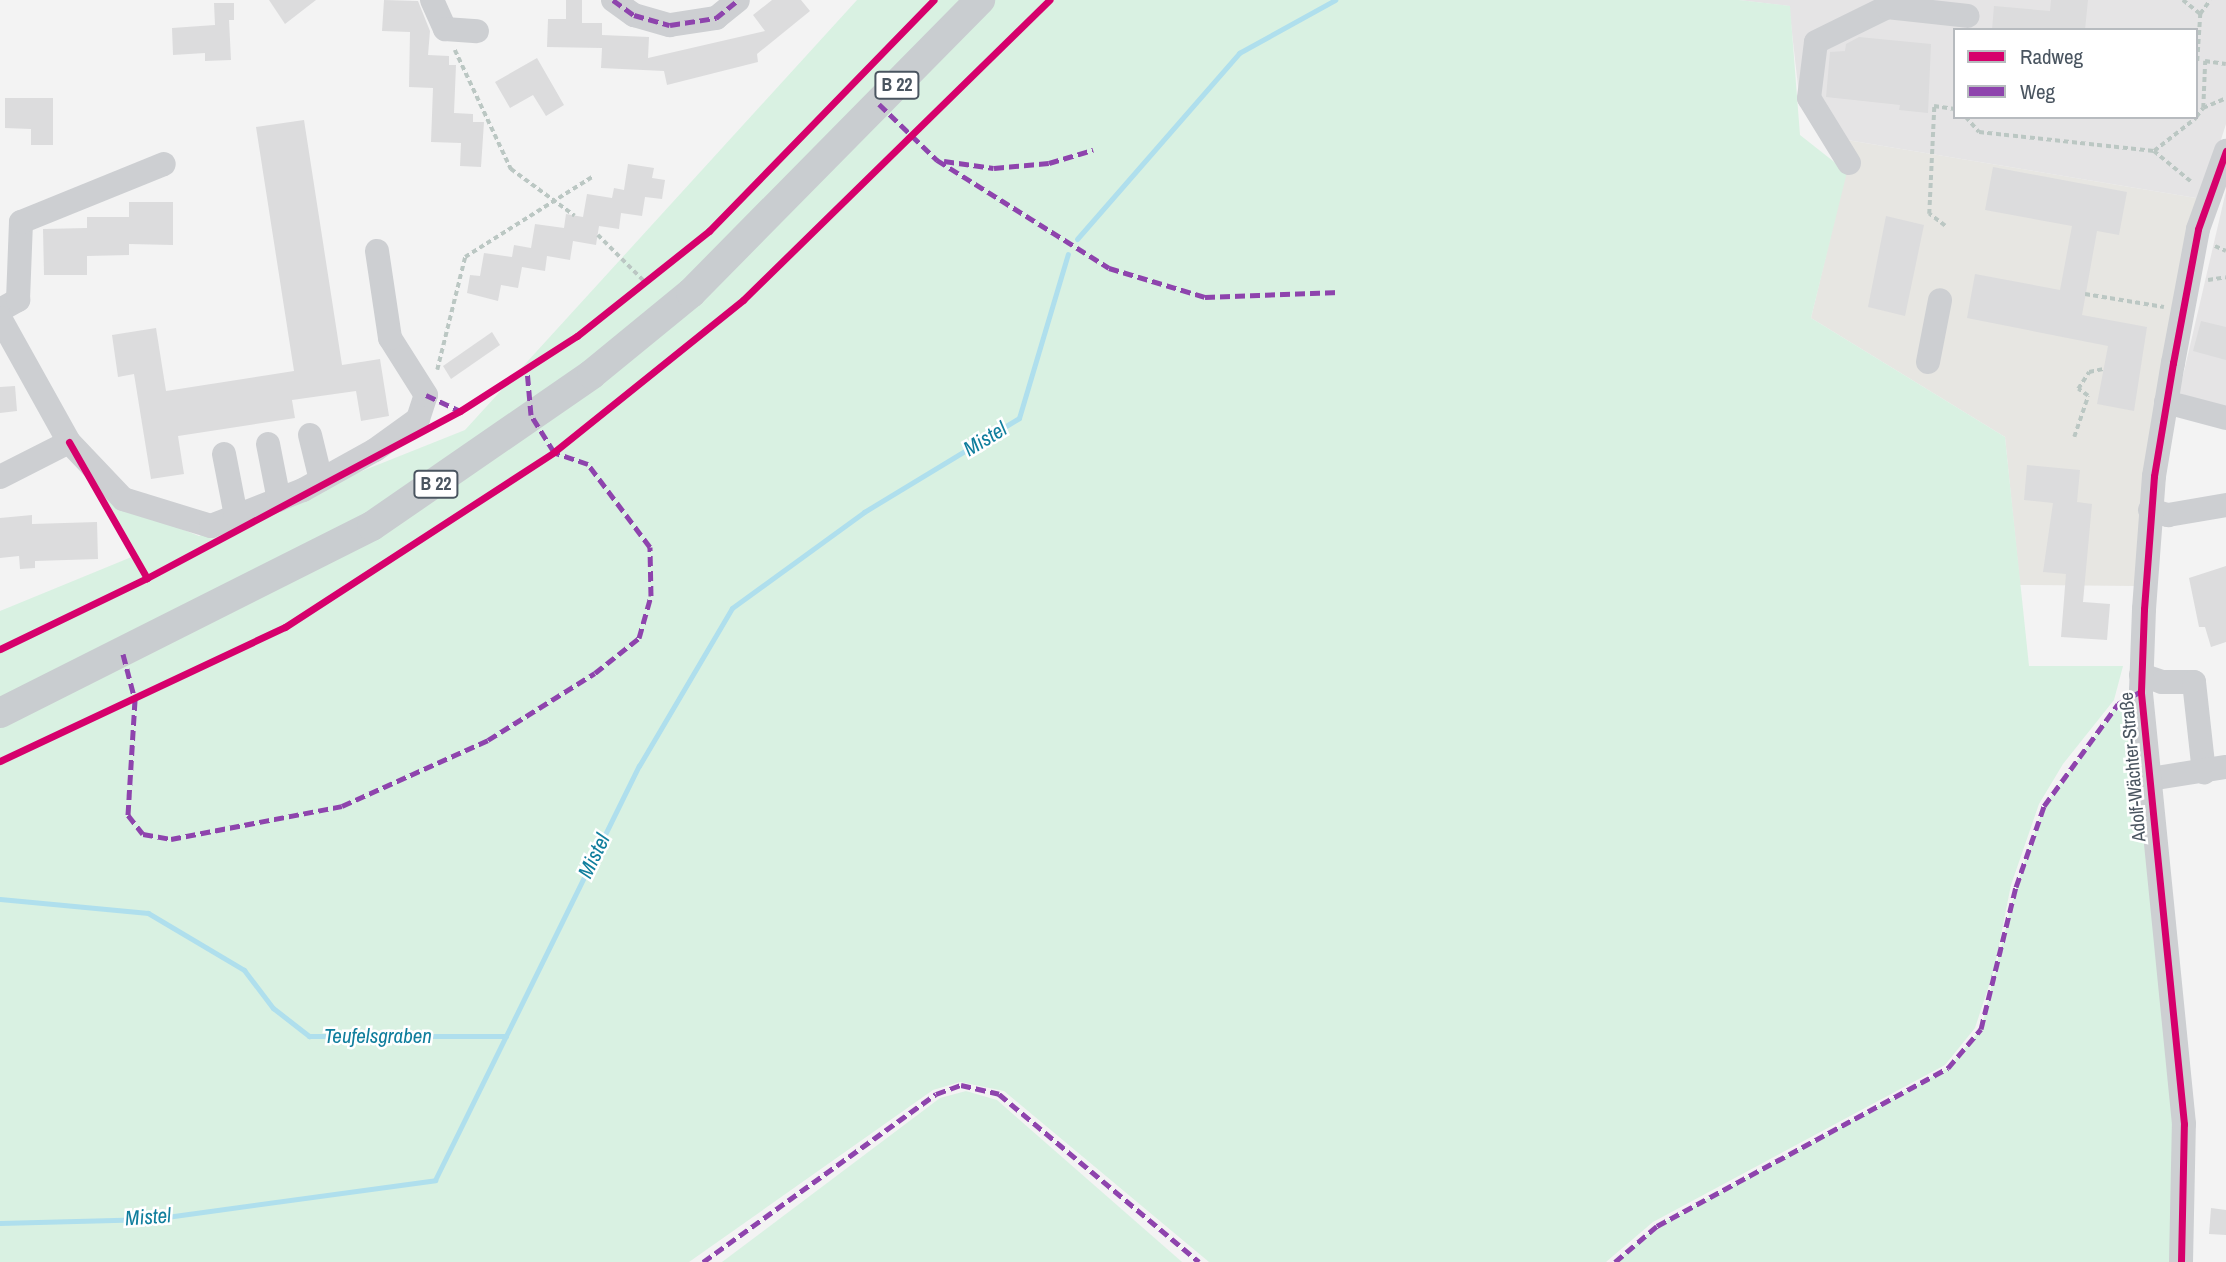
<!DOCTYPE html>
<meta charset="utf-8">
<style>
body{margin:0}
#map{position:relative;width:2226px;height:1262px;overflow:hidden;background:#f3f3f3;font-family:"Archivo Narrow",sans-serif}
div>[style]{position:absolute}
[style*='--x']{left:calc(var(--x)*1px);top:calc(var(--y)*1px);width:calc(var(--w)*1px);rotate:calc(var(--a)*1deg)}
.commercial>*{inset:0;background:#e7e6e2}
.education>*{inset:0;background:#e5e4e5}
.green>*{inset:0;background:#d9f1e2}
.stream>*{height:5px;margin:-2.5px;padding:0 2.5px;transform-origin:2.5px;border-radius:2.5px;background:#afdfed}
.building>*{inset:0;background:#dcdcdd}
.path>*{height:3.5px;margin-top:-1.75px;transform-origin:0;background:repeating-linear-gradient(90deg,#bbc7c3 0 5px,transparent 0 8.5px)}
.minor>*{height:24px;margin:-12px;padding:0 12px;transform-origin:12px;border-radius:12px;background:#cdcfd2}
.major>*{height:30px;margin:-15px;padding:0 15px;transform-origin:15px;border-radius:15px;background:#c9cdd0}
.quiet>*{height:5px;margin-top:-2.5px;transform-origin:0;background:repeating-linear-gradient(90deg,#8e44ad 0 10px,transparent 0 15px)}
.cycleway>*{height:7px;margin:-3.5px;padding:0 3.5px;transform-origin:3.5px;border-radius:3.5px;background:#d6006c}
span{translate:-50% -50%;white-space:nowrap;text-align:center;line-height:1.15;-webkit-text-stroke:5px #fff;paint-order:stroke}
.shield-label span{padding:2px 5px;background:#fff;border:2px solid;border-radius:5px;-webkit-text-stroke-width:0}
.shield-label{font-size:18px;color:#4a5560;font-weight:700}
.street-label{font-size:19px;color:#4a5560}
.water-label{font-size:21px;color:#107e9d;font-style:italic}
.legend{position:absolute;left:1953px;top:28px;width:245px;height:91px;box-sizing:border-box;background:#fff;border:2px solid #b7bbbf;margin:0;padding:9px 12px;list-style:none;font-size:21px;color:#4a5560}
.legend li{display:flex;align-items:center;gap:14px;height:35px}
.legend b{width:35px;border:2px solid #b7bbbf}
</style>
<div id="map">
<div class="commercial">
<i style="clip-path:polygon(1823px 136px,2202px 199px,2137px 586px,2020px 585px,2005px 437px,1811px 318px,1846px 172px)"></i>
</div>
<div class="education">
<i style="clip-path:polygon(evenodd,1739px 0,2226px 0,2226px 124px,2202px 199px,1823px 136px,1799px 95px,1789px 6px,1739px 0,1955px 30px,2196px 30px,2196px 117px,1955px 117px,1955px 30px)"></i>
<i style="clip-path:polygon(2226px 191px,2226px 409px,2179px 393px)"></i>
</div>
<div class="green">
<i style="clip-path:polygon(857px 0,1739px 0,1790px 6px,1800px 135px,1847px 172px,1811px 318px,2005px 437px,2029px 666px,2123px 666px,2114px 700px,2063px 764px,2039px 804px,2011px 885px,1994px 970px,1975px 1028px,1945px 1065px,1653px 1222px,1606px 1262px,1209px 1262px,1004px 1091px,960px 1082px,933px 1090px,689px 1262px,0 1262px,0 611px,134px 556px,100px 496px,199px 536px,465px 430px)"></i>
<i style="clip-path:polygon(2141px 691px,2173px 1008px,2181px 1262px,1615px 1262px,1657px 1226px,1948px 1068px,1981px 1029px,2016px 887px,2044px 806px,2118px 704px)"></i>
<i style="clip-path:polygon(966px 1091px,997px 1100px,1182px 1262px,722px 1262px,940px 1098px)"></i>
</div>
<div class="stream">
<i style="--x:1077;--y:239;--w:247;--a:-48.9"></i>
<i style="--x:1239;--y:53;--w:110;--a:-28.9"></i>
<i style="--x:0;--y:899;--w:149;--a:5.4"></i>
<i style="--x:148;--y:913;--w:112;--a:30.7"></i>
<i style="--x:244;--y:970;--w:48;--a:52.7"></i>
<i style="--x:273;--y:1008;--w:46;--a:37.9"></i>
<i style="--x:309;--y:1036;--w:197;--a:0"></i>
<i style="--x:0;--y:1223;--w:152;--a:-1.5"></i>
<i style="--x:152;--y:1219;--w:286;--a:-7.8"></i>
<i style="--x:435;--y:1180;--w:462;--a:-63.8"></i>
<i style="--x:639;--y:766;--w:183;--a:-59.5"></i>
<i style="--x:732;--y:608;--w:163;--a:-36"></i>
<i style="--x:864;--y:512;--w:181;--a:-31.2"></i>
<i style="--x:1019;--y:418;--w:171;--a:-73.4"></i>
</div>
<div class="building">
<i style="clip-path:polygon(269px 0,316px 0,285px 24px)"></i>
<i style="clip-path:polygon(384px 0,418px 1px,430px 31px,428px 55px,449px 56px,449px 65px,456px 65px,454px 113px,473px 114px,473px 122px,484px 122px,481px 167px,460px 166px,461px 143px,431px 142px,433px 88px,409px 87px,410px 32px,382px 31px)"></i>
<i style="clip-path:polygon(566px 0,582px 0,582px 23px,602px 23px,602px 35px,649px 37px,648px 58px,765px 31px,753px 15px,772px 0,801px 0,810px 11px,757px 54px,758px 62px,667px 85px,664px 71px,601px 68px,602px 48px,547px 47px,548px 19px,566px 19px)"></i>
<i style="clip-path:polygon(2051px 0,2088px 0,2085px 30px,1992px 30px,1994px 6px,2050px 11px)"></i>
<i style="clip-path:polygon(214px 3px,234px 3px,234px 20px,229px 20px,231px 60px,205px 61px,205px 53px,173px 55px,172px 28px,215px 25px)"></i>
<i style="clip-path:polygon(1859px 37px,1931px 44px,1928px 113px,1899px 110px,1900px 105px,1826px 97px,1830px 52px,1845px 51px,1846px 44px)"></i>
<i style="clip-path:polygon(537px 58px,564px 105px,546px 116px,533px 95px,510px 108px,495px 82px)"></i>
<i style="clip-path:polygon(5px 98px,53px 98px,53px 145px,31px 145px,31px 129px,5px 128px)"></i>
<i style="clip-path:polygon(304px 120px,342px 365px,380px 359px,389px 416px,361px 421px,356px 391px,292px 400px,295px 418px,178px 436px,184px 474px,151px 479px,134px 374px,118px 377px,112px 335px,156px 328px,166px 391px,294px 371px,256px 127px)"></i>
<i style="clip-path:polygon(628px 164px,654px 168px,652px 178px,665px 180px,662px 199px,645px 197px,642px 216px,621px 213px,619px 229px,599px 226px,596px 245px,573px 241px,570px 260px,547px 256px,545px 271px,522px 267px,518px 288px,501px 285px,498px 301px,467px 293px,470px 275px,480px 276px,484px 253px,512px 257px,514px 245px,531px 248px,535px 224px,564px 228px,566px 214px,583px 217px,587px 194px,612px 198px,614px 188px,624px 190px)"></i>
<i style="clip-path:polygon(1993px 167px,2127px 192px,2119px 235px,2097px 231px,2082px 315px,2147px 327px,2134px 411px,2097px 404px,2108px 346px,1967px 318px,1975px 274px,2060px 290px,2072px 226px,1985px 210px)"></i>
<i style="clip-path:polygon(129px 202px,173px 202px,173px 245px,129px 244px,129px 255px,87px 256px,87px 275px,44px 275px,43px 229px,87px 228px,87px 217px,129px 217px)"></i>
<i style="clip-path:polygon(1886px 216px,1924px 225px,1905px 316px,1868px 307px)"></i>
<i style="clip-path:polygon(2201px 321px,2226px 327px,2226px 360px,2193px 351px)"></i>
<i style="clip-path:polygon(492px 332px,500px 345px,451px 379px,443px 366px)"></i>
<i style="clip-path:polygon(15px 386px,17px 411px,0 413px,0 387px)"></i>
<i style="clip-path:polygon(2027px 465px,2080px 470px,2077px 502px,2092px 504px,2083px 602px,2110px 604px,2107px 640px,2061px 637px,2066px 574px,2043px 572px,2053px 503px,2024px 500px)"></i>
<i style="clip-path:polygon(32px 515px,32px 524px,97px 522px,98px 559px,35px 561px,35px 568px,20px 569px,19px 556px,0 558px,0 518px)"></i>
<i style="clip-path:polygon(2226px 566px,2226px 642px,2211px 647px,2205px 627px,2199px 627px,2189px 578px)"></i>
<i style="clip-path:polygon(2211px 1208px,2226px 1210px,2226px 1235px,2209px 1234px)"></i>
</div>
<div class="path">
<i style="--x:2183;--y:0;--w:22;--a:39"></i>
<i style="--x:455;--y:50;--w:132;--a:64.8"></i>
<i style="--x:511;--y:169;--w:79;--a:36.3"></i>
<i style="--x:2197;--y:61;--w:47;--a:-86.3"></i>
<i style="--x:2200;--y:14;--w:17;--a:-54"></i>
<i style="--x:2203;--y:108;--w:25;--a:-23"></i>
<i style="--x:1966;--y:117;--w:20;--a:49"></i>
<i style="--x:1979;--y:132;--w:176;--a:6.2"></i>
<i style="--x:2154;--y:151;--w:50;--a:39.4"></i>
<i style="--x:2196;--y:117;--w:11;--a:-52"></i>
<i style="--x:2203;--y:108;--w:47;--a:-87.6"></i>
<i style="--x:2205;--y:61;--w:21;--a:8"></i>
<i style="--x:2154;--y:151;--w:53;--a:-38.2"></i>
<i style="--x:1945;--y:226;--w:20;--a:-143"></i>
<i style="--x:1929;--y:214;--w:108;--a:-87.3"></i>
<i style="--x:1934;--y:106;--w:21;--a:8"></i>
<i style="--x:598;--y:235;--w:65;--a:45"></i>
<i style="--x:2215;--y:246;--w:12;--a:24"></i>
<i style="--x:2208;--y:280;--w:18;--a:-9"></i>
<i style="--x:2085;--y:294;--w:80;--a:9.3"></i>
<i style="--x:437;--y:370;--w:116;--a:-76.1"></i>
<i style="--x:465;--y:257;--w:150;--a:-32.2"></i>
<i style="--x:2074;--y:437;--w:43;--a:-71.1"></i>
<i style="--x:2088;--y:396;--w:12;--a:-145"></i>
<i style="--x:2078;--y:389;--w:20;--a:-57"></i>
<i style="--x:2089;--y:372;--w:14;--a:-12"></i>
</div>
<div class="minor">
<i style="--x:432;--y:0;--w:32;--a:66"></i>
<i style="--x:445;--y:29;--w:32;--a:4"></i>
<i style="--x:613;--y:0;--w:26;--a:36"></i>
<i style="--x:634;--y:15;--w:37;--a:16"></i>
<i style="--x:670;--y:25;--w:47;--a:-8.7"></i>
<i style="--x:716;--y:18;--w:28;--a:-39"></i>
<i style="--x:1849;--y:163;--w:76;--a:-121.6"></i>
<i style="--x:1809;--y:98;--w:56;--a:-82.9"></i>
<i style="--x:1816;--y:42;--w:79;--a:-26.2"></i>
<i style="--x:1887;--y:7;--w:81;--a:6.3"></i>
<i style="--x:0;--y:310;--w:21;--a:-29"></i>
<i style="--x:18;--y:300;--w:78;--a:-87.8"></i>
<i style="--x:21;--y:222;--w:154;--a:-22.1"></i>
<i style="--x:0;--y:318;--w:142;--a:60.9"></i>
<i style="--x:69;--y:442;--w:79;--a:46.5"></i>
<i style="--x:123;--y:499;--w:92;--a:17.1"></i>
<i style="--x:211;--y:526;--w:99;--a:-21.4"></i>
<i style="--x:303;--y:490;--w:82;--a:-29.1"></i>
<i style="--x:375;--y:450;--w:53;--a:-35.8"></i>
<i style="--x:418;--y:419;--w:25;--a:-72"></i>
<i style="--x:426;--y:395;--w:67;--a:-122.3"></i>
<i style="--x:390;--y:338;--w:88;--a:-98.5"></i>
<i style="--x:1928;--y:362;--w:63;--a:-79"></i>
<i style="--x:2166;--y:402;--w:62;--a:14.9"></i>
<i style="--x:310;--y:435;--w:46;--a:76.3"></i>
<i style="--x:268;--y:444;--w:57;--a:78.9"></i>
<i style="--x:224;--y:454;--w:63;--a:79"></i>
<i style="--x:0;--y:477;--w:77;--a:-26.9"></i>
<i style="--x:2150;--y:510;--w:19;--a:16"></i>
<i style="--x:2168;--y:515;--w:59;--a:-9.8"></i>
<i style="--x:2141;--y:675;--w:22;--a:18"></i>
<i style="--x:2162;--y:682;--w:32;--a:0"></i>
<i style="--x:2194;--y:682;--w:91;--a:83.7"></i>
<i style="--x:2150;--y:779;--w:77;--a:-9"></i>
<i style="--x:2181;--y:1262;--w:138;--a:-88.8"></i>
<i style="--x:2184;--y:1124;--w:435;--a:-95.7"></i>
<i style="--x:2141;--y:691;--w:82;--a:-87.9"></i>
<i style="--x:2144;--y:609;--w:133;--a:-85.7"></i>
<i style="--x:2154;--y:476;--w:115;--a:-80.5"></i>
<i style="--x:2173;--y:363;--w:136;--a:-79.4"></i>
<i style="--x:2198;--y:229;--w:83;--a:-70.3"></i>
</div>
<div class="major">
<i style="--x:0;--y:713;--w:416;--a:-26.7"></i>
<i style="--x:372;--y:526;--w:267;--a:-34.6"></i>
<i style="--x:592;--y:374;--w:128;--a:-39.3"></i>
<i style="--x:691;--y:293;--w:412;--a:-45.4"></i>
</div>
<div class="quiet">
<i style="--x:613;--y:0;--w:26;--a:36"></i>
<i style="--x:634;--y:15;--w:37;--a:16"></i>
<i style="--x:670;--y:25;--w:47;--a:-8.7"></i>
<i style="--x:716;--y:18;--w:28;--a:-39"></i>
<i style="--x:879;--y:104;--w:81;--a:44"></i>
<i style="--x:937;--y:160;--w:203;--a:32.1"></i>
<i style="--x:1109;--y:268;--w:100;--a:16.8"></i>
<i style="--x:1205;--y:297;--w:135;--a:-2.1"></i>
<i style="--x:944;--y:161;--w:50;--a:8"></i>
<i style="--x:994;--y:168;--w:55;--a:-5.2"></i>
<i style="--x:1049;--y:163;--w:46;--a:-16.5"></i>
<i style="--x:426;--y:395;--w:38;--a:25"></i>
<i style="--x:123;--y:654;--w:48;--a:75.4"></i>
<i style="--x:135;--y:700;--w:115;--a:93.5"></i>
<i style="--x:128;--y:815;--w:24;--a:52"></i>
<i style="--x:143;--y:834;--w:28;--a:10"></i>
<i style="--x:171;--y:839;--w:174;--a:-10.9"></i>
<i style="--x:342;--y:806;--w:160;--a:-24.3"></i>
<i style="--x:488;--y:740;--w:126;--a:-32.1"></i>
<i style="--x:595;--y:673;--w:56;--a:-38.5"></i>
<i style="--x:639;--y:638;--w:44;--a:-74.1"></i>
<i style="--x:651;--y:596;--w:49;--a:-91.2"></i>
<i style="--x:650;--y:547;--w:104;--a:-126.8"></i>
<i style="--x:588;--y:464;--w:36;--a:-161"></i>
<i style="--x:554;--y:452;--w:44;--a:-121.9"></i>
<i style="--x:531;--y:415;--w:46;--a:-95"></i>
<i style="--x:703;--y:1262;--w:287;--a:-35.8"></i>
<i style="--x:936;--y:1094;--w:27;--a:-20"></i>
<i style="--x:961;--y:1085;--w:39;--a:13"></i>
<i style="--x:999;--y:1094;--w:261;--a:40"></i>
<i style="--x:1615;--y:1262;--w:55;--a:-40.6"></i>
<i style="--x:1657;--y:1226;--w:331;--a:-28.5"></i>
<i style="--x:1948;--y:1068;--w:51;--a:-49.8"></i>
<i style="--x:1981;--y:1029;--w:146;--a:-76.2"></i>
<i style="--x:2016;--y:887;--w:86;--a:-70.9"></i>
<i style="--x:2044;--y:806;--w:126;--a:-54"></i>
<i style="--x:2118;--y:704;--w:26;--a:-29"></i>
</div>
<div class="cycleway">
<i style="--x:69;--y:442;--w:157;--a:60.2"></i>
<i style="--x:0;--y:649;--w:163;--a:-25.8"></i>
<i style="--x:147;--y:578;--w:355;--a:-28.1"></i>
<i style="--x:460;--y:411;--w:139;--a:-32.7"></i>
<i style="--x:577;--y:336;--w:169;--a:-38.5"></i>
<i style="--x:709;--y:231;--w:322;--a:-45.8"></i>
<i style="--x:0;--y:761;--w:315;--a:-25.2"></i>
<i style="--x:285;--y:627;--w:321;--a:-33"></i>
<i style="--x:554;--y:452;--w:243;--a:-38.8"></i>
<i style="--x:743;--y:300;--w:429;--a:-44.4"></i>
<i style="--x:2181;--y:1262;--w:138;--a:-88.8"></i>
<i style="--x:2184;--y:1124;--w:435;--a:-95.7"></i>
<i style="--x:2141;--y:691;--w:82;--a:-87.9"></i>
<i style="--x:2144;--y:609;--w:133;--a:-85.7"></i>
<i style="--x:2154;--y:476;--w:115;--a:-80.5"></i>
<i style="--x:2173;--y:363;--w:136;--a:-79.4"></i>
<i style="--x:2198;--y:229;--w:83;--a:-70.3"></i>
</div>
<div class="shield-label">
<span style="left:897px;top:85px">B 22</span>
<span style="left:436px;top:484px">B 22</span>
</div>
<div class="street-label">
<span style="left:2133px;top:767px;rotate:-95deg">Adolf-Wächter-Straße</span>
</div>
<div class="water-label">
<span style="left:985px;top:439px;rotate:-31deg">Mistel</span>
<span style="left:594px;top:856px;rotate:-64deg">Mistel</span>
<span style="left:378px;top:1036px">Teufelsgraben</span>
<span style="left:148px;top:1217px;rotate:-4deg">Mistel</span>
</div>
<ul class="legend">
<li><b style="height:9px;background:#d6006c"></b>Radweg</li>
<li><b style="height:9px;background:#8e44ad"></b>Weg</li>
</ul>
</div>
